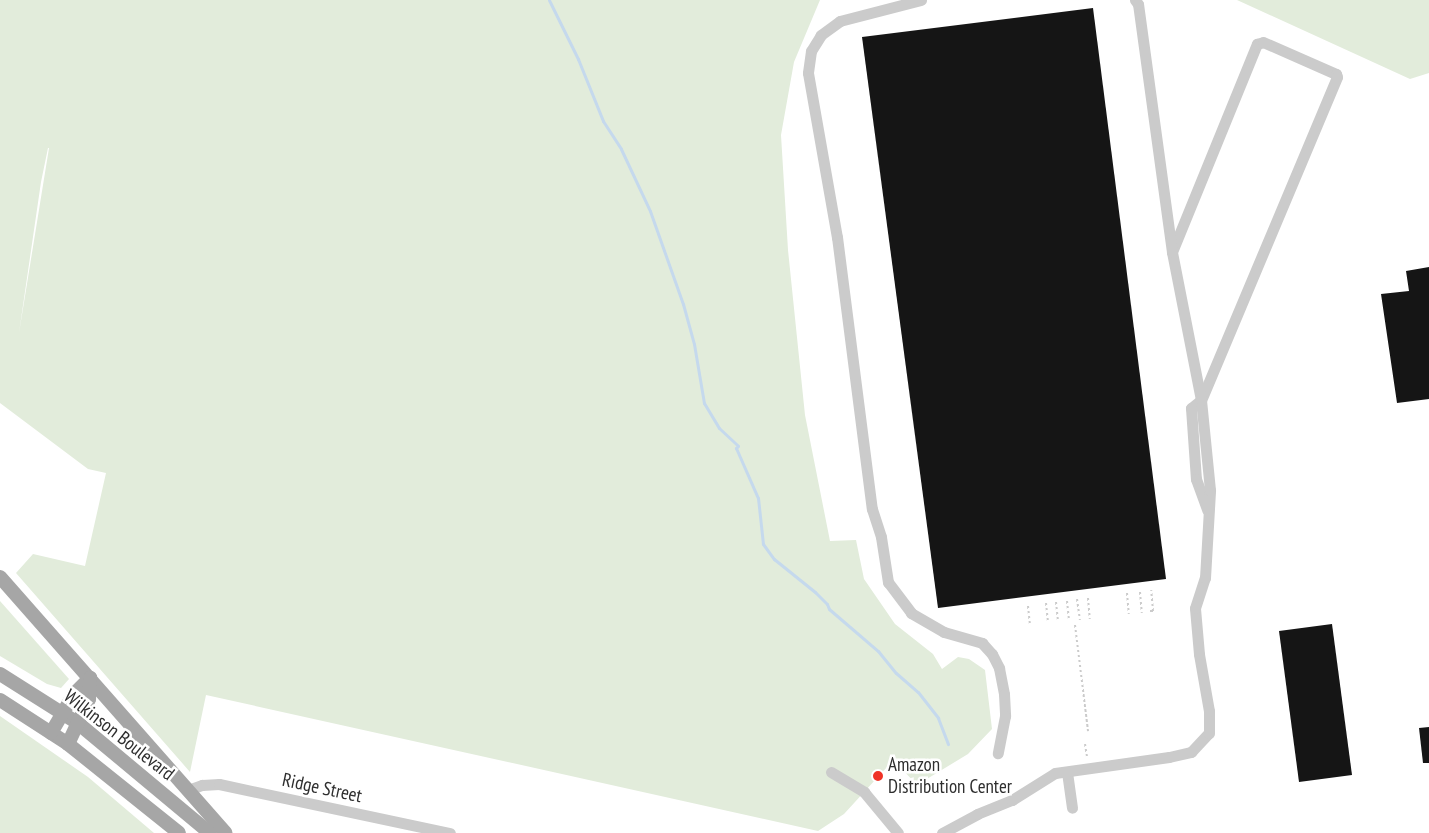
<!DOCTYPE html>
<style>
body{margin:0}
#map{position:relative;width:1429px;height:833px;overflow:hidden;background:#fff;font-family:"PT Sans Narrow",sans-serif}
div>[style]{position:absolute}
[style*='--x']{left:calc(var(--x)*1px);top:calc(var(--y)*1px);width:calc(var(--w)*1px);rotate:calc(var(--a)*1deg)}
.green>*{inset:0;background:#e2ecdb}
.stream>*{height:3px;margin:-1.5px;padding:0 1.5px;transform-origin:1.5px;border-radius:1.5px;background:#c5d9ed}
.building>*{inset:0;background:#151515}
.path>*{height:2px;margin-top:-1px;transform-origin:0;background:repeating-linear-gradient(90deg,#cbcbcb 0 2.5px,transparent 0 5px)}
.minor>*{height:11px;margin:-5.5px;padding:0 5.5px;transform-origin:5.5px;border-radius:5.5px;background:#cbcbcb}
.major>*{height:14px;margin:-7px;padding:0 7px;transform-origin:7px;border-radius:7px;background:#a6a6a6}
.dots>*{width:14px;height:14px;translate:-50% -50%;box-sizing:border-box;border:2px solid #fff;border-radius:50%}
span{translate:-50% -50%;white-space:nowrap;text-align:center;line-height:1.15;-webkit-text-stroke:5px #fff;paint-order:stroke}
.street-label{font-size:19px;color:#2e2e2e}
.poi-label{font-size:19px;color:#2e2e2e}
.left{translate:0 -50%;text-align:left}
</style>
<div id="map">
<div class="green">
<i style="clip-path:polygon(evenodd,0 0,820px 0,794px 62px,781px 135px,788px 250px,805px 415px,830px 541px,856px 540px,864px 579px,895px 624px,933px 654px,942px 669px,958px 657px,969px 659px,985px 670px,992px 729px,968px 754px,917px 785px,900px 767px,887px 767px,844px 814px,818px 831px,206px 695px,190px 772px,16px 573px,33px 554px,85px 566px,106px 473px,88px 469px,0 403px,0 0,48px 148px,49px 148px,19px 333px,41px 182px,48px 148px)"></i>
<i style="clip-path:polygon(1237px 0,1429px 0,1429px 73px,1410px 79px)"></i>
<i style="clip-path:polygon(0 601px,69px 679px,61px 688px,47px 684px,0 656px)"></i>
<i style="clip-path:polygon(0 716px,88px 777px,154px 833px,0 833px)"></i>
</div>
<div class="stream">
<i style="--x:549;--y:0;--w:66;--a:63.8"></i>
<i style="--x:578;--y:59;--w:67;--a:68"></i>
<i style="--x:603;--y:121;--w:33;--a:57"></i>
<i style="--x:621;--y:149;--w:68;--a:64.9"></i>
<i style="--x:650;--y:211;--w:99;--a:70.5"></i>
<i style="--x:683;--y:304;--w:41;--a:74.6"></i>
<i style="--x:694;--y:344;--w:60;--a:80.4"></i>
<i style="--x:704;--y:403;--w:29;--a:59"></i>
<i style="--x:719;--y:428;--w:26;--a:43"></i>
<i style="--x:738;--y:446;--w:3;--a:135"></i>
<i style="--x:736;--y:448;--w:55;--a:66.3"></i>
<i style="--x:758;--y:498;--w:46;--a:83.8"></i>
<i style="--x:763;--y:544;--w:19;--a:54"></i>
<i style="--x:774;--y:559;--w:53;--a:38.8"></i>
<i style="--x:815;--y:592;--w:17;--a:45"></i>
<i style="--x:827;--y:604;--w:5;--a:68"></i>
<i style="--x:829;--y:609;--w:65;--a:40.6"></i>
<i style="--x:878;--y:651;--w:28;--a:51"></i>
<i style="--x:896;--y:673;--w:29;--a:41"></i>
<i style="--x:918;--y:692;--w:33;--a:52"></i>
<i style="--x:938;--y:718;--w:28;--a:69"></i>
</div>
<div class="building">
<i style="clip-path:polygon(1093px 8px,1166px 579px,938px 608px,862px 37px)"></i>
<i style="clip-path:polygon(1429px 267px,1429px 399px,1397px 403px,1381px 294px,1409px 291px,1406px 271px)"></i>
<i style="clip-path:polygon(1332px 624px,1352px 775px,1299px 782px,1279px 631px)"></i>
<i style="clip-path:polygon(1429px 727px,1429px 763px,1423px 763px,1419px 728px)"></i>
</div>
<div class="path">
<i style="--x:1140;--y:592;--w:21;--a:85"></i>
<i style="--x:1127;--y:593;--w:21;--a:85"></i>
<i style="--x:1088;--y:598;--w:21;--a:85"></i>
<i style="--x:1077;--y:599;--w:21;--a:82"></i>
<i style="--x:1067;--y:601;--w:20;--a:84"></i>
<i style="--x:1056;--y:602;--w:20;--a:84"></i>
<i style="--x:1046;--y:603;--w:20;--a:84"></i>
<i style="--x:1028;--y:606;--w:20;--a:84"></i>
<i style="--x:1150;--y:611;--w:3;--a:0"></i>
<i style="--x:1153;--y:611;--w:21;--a:-95"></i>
<i style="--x:1075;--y:625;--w:107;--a:83"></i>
<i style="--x:1085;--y:744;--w:13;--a:81"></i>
</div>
<div class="minor">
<i style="--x:921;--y:0;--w:84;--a:165.5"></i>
<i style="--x:840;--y:21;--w:24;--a:144"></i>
<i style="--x:821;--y:35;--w:19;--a:122"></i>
<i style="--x:811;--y:51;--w:22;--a:98"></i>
<i style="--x:808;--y:73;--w:167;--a:80"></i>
<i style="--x:837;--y:237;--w:274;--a:82.7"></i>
<i style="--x:872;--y:509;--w:29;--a:72"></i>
<i style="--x:881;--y:537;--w:46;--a:81.2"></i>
<i style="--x:888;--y:582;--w:39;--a:53"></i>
<i style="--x:911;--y:613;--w:38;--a:30"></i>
<i style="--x:944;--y:632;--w:40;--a:16"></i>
<i style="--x:982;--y:643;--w:15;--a:48"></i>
<i style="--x:992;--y:654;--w:16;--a:63"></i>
<i style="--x:999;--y:668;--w:26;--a:79"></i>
<i style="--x:1004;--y:694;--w:22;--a:87"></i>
<i style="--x:1005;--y:716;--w:38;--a:101"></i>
<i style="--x:1172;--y:252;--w:225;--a:-67.8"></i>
<i style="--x:1257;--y:44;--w:6;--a:-18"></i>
<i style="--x:1263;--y:42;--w:80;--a:23.7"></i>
<i style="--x:1336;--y:74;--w:3;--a:72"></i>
<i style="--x:1337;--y:77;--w:350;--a:112.8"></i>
<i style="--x:1201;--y:400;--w:13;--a:141"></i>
<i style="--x:1191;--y:408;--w:71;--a:86"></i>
<i style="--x:1196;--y:479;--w:33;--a:70"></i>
<i style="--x:831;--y:772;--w:39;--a:31"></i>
<i style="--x:864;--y:792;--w:53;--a:50.3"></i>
<i style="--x:1067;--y:772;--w:36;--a:82"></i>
<i style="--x:188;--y:790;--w:15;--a:-20"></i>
<i style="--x:202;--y:785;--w:17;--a:-3"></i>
<i style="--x:219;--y:784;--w:236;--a:12"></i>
<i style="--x:942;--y:833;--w:40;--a:-28"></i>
<i style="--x:977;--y:814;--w:38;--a:-22"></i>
<i style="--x:1012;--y:800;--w:51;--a:-32.1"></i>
<i style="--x:1055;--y:773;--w:115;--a:-8"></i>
<i style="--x:1169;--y:757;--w:23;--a:-13"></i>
<i style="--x:1191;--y:752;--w:26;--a:-47"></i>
<i style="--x:1209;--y:733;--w:22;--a:-90"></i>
<i style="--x:1209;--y:711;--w:58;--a:-100"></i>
<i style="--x:1199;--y:654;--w:46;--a:-95"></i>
<i style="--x:1195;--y:608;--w:32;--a:-72"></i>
<i style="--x:1205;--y:578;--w:88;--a:-86.7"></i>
<i style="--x:1210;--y:490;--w:90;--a:-95.7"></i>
<i style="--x:1201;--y:400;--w:151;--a:-101.1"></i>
<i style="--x:1172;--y:252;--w:250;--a:-97.8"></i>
<i style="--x:1138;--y:4;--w:5;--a:-127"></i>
</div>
<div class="major">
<i style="--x:0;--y:577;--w:341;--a:48.6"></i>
<i style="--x:0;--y:674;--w:93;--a:32.3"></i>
<i style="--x:79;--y:724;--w:170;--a:39.8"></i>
<i style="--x:0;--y:700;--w:81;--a:32.9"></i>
<i style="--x:68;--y:744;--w:142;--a:38.7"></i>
<i style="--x:51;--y:733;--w:45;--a:-59.5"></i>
<i style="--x:74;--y:694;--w:23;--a:-45"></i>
<i style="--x:68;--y:744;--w:50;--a:-65"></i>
<i style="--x:89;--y:699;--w:21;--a:-87"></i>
</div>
<div class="dots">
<i style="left:878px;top:776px;background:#ef3226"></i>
</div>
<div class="street-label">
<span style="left:119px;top:735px;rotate:38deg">Wilkinson Boulevard</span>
<span style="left:322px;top:788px;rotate:12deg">Ridge Street</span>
</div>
<div class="poi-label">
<span class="left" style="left:888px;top:776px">Amazon<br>Distribution Center</span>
</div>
</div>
